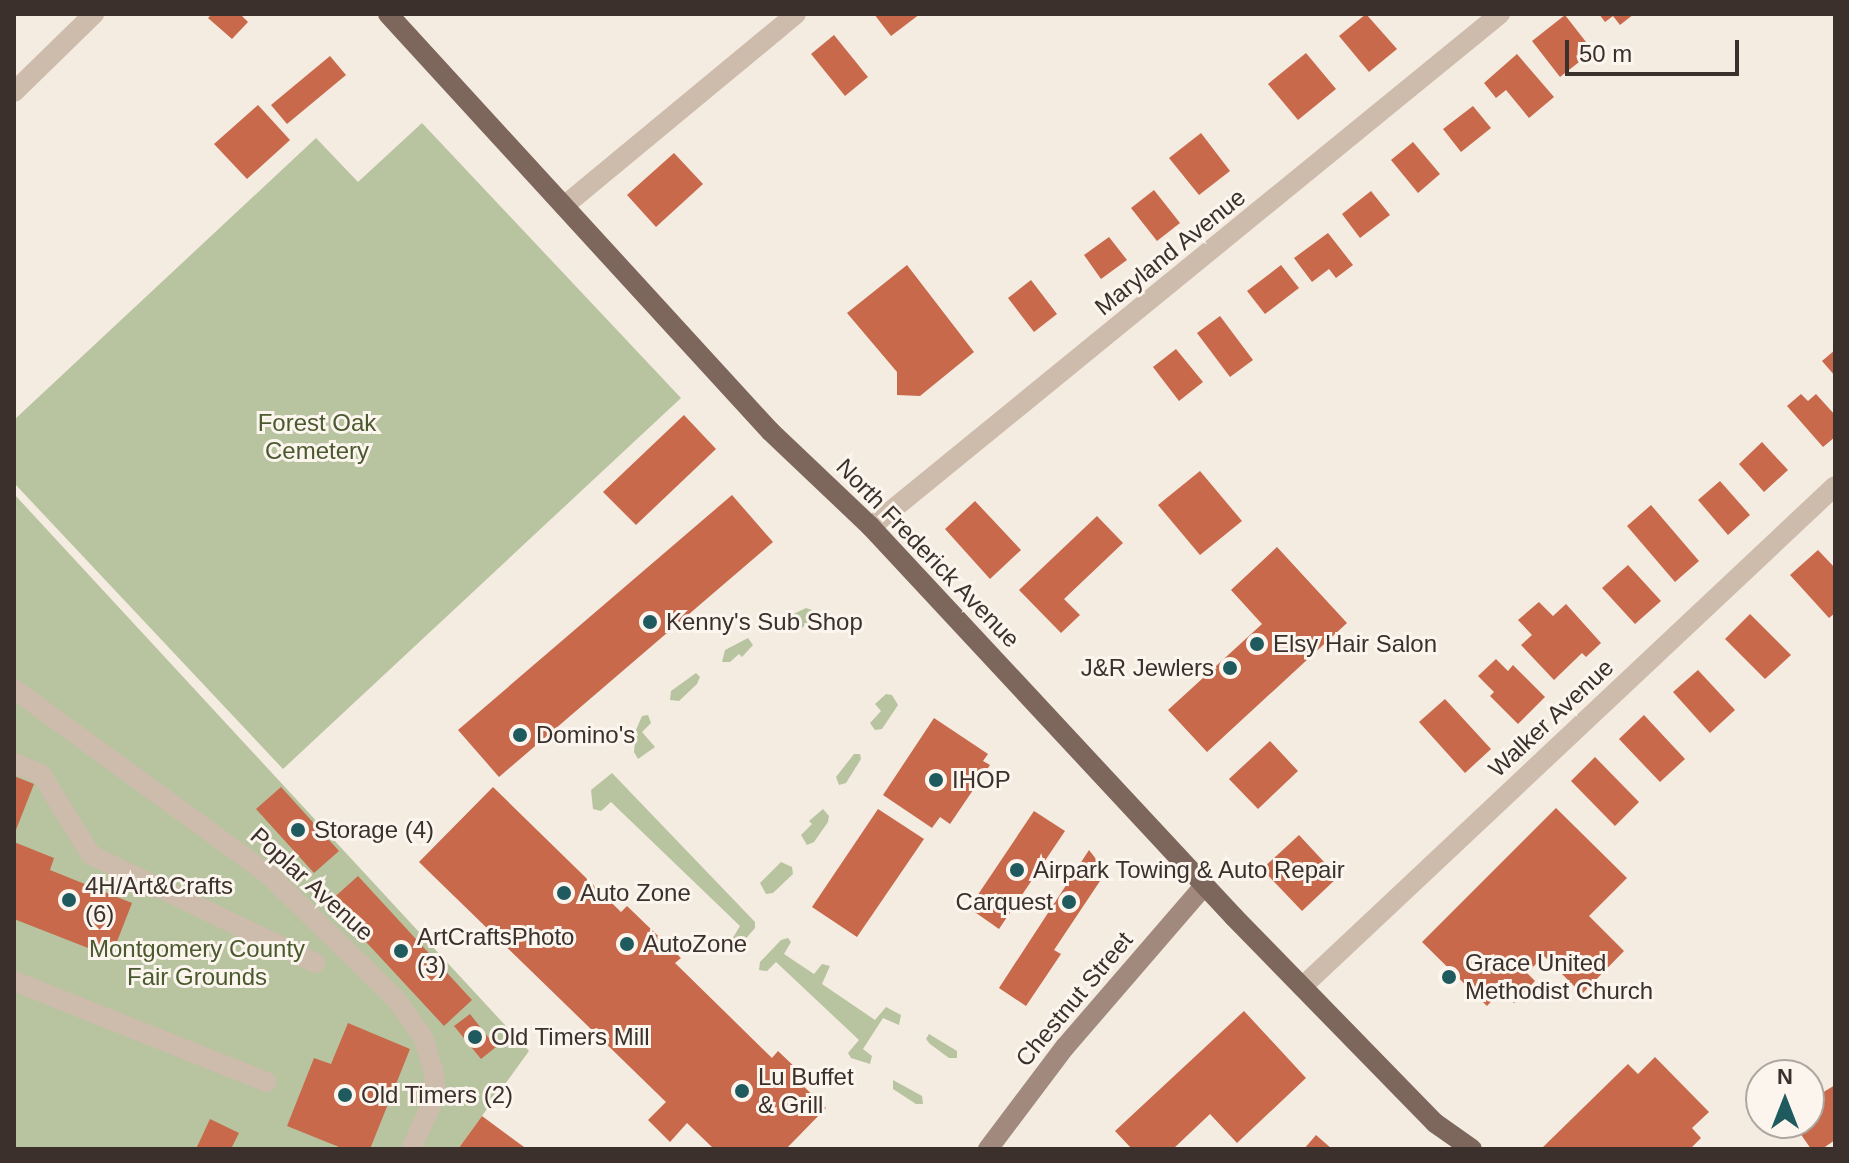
<!DOCTYPE html>
<style>
body{margin:0}
#map{position:relative;width:1849px;height:1163px;overflow:hidden;background:#f4ebe1;font-family:Arial,sans-serif}
div>[style]{position:absolute}
[style*='--x']{left:calc(var(--x)*1px);top:calc(var(--y)*1px);width:calc(var(--w)*1px);rotate:calc(var(--a)*1deg)}
.green>*{inset:0;background:#b8c4a0}
.building>*{inset:0;background:#c8694b}
.street>*{height:20px;margin:-10px;padding:0 10px;transform-origin:10px;border-radius:10px;background:#cdbbac}
.secondary>*{height:20px;margin:-10px;padding:0 10px;transform-origin:10px;border-radius:10px;background:#a18a7d}
.primary>*{height:20px;margin:-10px;padding:0 10px;transform-origin:10px;border-radius:10px;background:#7d675c}
.dots>*{width:22px;height:22px;translate:-50% -50%;box-sizing:border-box;border:4px solid #fbf5ee;border-radius:50%}
span{translate:-50% -50%;white-space:nowrap;text-align:center;line-height:1.15;-webkit-text-stroke:6px #fbf5ee;paint-order:stroke}
.street-label{font-size:24px;color:#3b302b}
.park-label{font-size:24px;color:#4a5a2e}
.poi-label{font-size:24px;color:#3b302b}
.left{translate:0 -50%;text-align:left}
.right{translate:-100% -50%;text-align:right}
.frame{position:absolute;inset:0;border:16px solid #3b302b;pointer-events:none}
.north{position:absolute;left:1745px;top:1059px;width:80px;height:80px;box-sizing:border-box;background:#fbf5ee;border:2px solid #aea6a0;border-radius:50%;rotate:0deg;font-size:22px;font-weight:700;line-height:32px;text-align:center;color:#3b302b}
.north::after{content:'';display:block;margin:auto;width:28px;height:36px;background:#1f5a5e;clip-path:polygon(50% 0,100% 100%,50% 72%,0 100%)}
.scale{position:absolute;left:1565px;top:40px;width:174px;height:36px;box-sizing:border-box;border:4px solid #3b302b;border-top:0;padding-left:10px;font-size:24px;line-height:28px;white-space:nowrap;color:#3b302b;-webkit-text-stroke:6px #fbf5ee;paint-order:stroke}
</style>
<div id="map">
<div class="green">
<i style="clip-path:polygon(422px 123px,681px 398px,283px 769px,14px 483px,14px 420px,316px 138px,358px 182px)"></i>
<i style="clip-path:polygon(14px 494px,529px 1051px,458px 1149px,14px 1149px)"></i>
<i style="clip-path:polygon(806px 608px,812px 610px,814px 616px,802px 628px,796px 621px,784px 631px,779px 629px,779px 621px)"></i>
<i style="clip-path:polygon(748px 638px,753px 645px,742px 657px,739px 654px,730px 662px,722px 662px,725px 650px)"></i>
<i style="clip-path:polygon(696px 673px,700px 677px,697px 684px,679px 701px,670px 700px,671px 691px)"></i>
<i style="clip-path:polygon(886px 694px,892px 695px,898px 705px,882px 729px,875px 730px,870px 723px,881px 711px,875px 704px)"></i>
<i style="clip-path:polygon(648px 715px,651px 723px,642px 732px,655px 747px,638px 759px,634px 752px,636px 730px,642px 716px)"></i>
<i style="clip-path:polygon(854px 754px,860px 754px,861px 759px,846px 783px,839px 785px,836px 777px)"></i>
<i style="clip-path:polygon(612px 773px,755px 922px,755px 928px,742px 943px,735px 945px,731px 941px,740px 926px,611px 802px,601px 811px,593px 809px,591px 790px)"></i>
<i style="clip-path:polygon(823px 809px,829px 816px,828px 822px,814px 842px,807px 845px,801px 835px,812px 824px,809px 821px)"></i>
<i style="clip-path:polygon(781px 862px,792px 867px,793px 874px,773px 893px,766px 894px,760px 883px)"></i>
<i style="clip-path:polygon(788px 938px,791px 942px,784px 954px,814px 974px,822px 964px,830px 966px,822px 984px,875px 1020px,886px 1007px,901px 1015px,899px 1025px,883px 1018px,863px 1049px,872px 1056px,870px 1064px,851px 1058px,848px 1053px,859px 1040px,776px 962px,767px 971px,759px 970px,760px 962px,781px 940px)"></i>
<i style="clip-path:polygon(929px 1034px,957px 1051px,957px 1058px,949px 1058px,930px 1044px,926px 1039px)"></i>
<i style="clip-path:polygon(893px 1080px,922px 1096px,923px 1104px,916px 1104px,893px 1089px)"></i>
</div>
<div class="building">
<i style="clip-path:polygon(212px 14px,240px 14px,248px 22px,232px 39px,208px 18px)"></i>
<i style="clip-path:polygon(874px 14px,920px 14px,891px 36px)"></i>
<i style="clip-path:polygon(1366px 14px,1397px 49px,1369px 72px,1339px 36px)"></i>
<i style="clip-path:polygon(1599px 14px,1634px 14px,1620px 25px,1613px 16px,1605px 22px)"></i>
<i style="clip-path:polygon(1565px 15px,1593px 51px,1560px 77px,1532px 41px)"></i>
<i style="clip-path:polygon(834px 35px,868px 77px,845px 96px,811px 54px)"></i>
<i style="clip-path:polygon(1306px 53px,1336px 89px,1298px 120px,1268px 84px)"></i>
<i style="clip-path:polygon(1517px 54px,1554px 97px,1529px 118px,1506px 90px,1496px 98px,1484px 83px)"></i>
<i style="clip-path:polygon(330px 56px,346px 75px,287px 124px,271px 105px)"></i>
<i style="clip-path:polygon(258px 105px,290px 140px,247px 179px,214px 144px)"></i>
<i style="clip-path:polygon(1473px 106px,1491px 128px,1461px 152px,1443px 129px)"></i>
<i style="clip-path:polygon(1201px 133px,1230px 171px,1199px 195px,1169px 158px)"></i>
<i style="clip-path:polygon(1413px 142px,1440px 174px,1418px 193px,1391px 160px)"></i>
<i style="clip-path:polygon(674px 153px,703px 184px,656px 227px,627px 195px)"></i>
<i style="clip-path:polygon(1154px 190px,1180px 223px,1157px 241px,1131px 208px)"></i>
<i style="clip-path:polygon(1371px 191px,1390px 215px,1360px 238px,1342px 214px)"></i>
<i style="clip-path:polygon(1328px 233px,1353px 265px,1336px 278px,1329px 269px,1312px 282px,1294px 258px)"></i>
<i style="clip-path:polygon(1109px 237px,1127px 260px,1101px 279px,1084px 255px)"></i>
<i style="clip-path:polygon(907px 265px,974px 352px,920px 396px,897px 395px,897px 372px,847px 313px)"></i>
<i style="clip-path:polygon(1281px 265px,1299px 288px,1265px 314px,1247px 291px)"></i>
<i style="clip-path:polygon(1031px 280px,1057px 314px,1034px 332px,1008px 298px)"></i>
<i style="clip-path:polygon(1220px 316px,1253px 360px,1230px 377px,1197px 333px)"></i>
<i style="clip-path:polygon(1176px 349px,1203px 382px,1179px 401px,1153px 367px)"></i>
<i style="clip-path:polygon(1835px 350px,1835px 376px,1822px 361px)"></i>
<i style="clip-path:polygon(1801px 394px,1808px 401px,1816px 394px,1835px 415px,1835px 437px,1823px 447px,1787px 406px)"></i>
<i style="clip-path:polygon(684px 415px,716px 449px,636px 525px,603px 492px)"></i>
<i style="clip-path:polygon(1762px 442px,1788px 470px,1764px 492px,1739px 464px)"></i>
<i style="clip-path:polygon(1200px 471px,1242px 521px,1200px 555px,1158px 505px)"></i>
<i style="clip-path:polygon(1720px 481px,1750px 515px,1728px 535px,1698px 500px)"></i>
<i style="clip-path:polygon(732px 495px,773px 542px,499px 777px,458px 730px)"></i>
<i style="clip-path:polygon(975px 501px,1021px 550px,990px 579px,945px 529px)"></i>
<i style="clip-path:polygon(1651px 505px,1699px 561px,1675px 582px,1627px 526px)"></i>
<i style="clip-path:polygon(1097px 516px,1123px 543px,1064px 599px,1080px 615px,1061px 633px,1019px 590px)"></i>
<i style="clip-path:polygon(1277px 547px,1347px 623px,1207px 752px,1168px 710px,1262px 624px,1231px 590px)"></i>
<i style="clip-path:polygon(1818px 550px,1835px 568px,1835px 613px,1829px 618px,1790px 575px)"></i>
<i style="clip-path:polygon(1628px 565px,1661px 601px,1635px 624px,1602px 588px)"></i>
<i style="clip-path:polygon(1539px 602px,1553px 616px,1566px 604px,1601px 643px,1586px 657px,1582px 653px,1554px 680px,1521px 645px,1532px 635px,1518px 620px)"></i>
<i style="clip-path:polygon(1750px 614px,1791px 655px,1765px 679px,1725px 639px)"></i>
<i style="clip-path:polygon(1496px 659px,1508px 671px,1513px 665px,1545px 697px,1518px 724px,1490px 696px,1494px 692px,1478px 676px)"></i>
<i style="clip-path:polygon(1698px 670px,1735px 710px,1710px 733px,1673px 692px)"></i>
<i style="clip-path:polygon(1445px 699px,1491px 749px,1465px 773px,1419px 722px)"></i>
<i style="clip-path:polygon(1644px 715px,1685px 759px,1660px 782px,1619px 739px)"></i>
<i style="clip-path:polygon(934px 718px,988px 754px,983px 761px,990px 765px,950px 824px,940px 817px,932px 828px,883px 795px)"></i>
<i style="clip-path:polygon(1270px 741px,1298px 771px,1258px 809px,1229px 779px)"></i>
<i style="clip-path:polygon(1595px 757px,1639px 802px,1615px 826px,1571px 781px)"></i>
<i style="clip-path:polygon(14px 776px,34px 784px,14px 835px)"></i>
<i style="clip-path:polygon(281px 787px,339px 851px,314px 873px,256px 809px)"></i>
<i style="clip-path:polygon(493px 787px,621px 912px,627px 906px,681px 958px,675px 963px,772px 1058px,778px 1051px,801px 1073px,796px 1079px,826px 1108px,786px 1149px,714px 1149px,687px 1123px,670px 1142px,648px 1120px,666px 1102px,419px 862px)"></i>
<i style="clip-path:polygon(1556px 808px,1627px 878px,1589px 916px,1624px 951px,1582px 994px,1544px 956px,1527px 973px,1535px 981px,1514px 1003px,1501px 991px,1487px 1006px,1422px 942px)"></i>
<i style="clip-path:polygon(878px 809px,924px 839px,857px 937px,812px 907px)"></i>
<i style="clip-path:polygon(1034px 811px,1065px 831px,999px 929px,969px 908px)"></i>
<i style="clip-path:polygon(1299px 835px,1338px 877px,1302px 911px,1262px 869px)"></i>
<i style="clip-path:polygon(14px 842px,54px 858px,50px 870px,132px 903px,111px 957px,14px 919px)"></i>
<i style="clip-path:polygon(1089px 850px,1106px 872px,1054px 950px,1061px 954px,1026px 1006px,999px 988px)"></i>
<i style="clip-path:polygon(358px 876px,472px 1000px,444px 1026px,329px 902px)"></i>
<i style="clip-path:polygon(1244px 1011px,1306px 1078px,1237px 1143px,1210px 1114px,1173px 1149px,1132px 1149px,1115px 1131px)"></i>
<i style="clip-path:polygon(470px 1014px,496px 1047px,481px 1059px,454px 1026px)"></i>
<i style="clip-path:polygon(348px 1023px,410px 1049px,370px 1149px,344px 1149px,287px 1126px,314px 1058px,331px 1064px)"></i>
<i style="clip-path:polygon(1655px 1057px,1709px 1112px,1692px 1128px,1701px 1138px,1690px 1149px,1541px 1149px,1628px 1064px,1638px 1074px)"></i>
<i style="clip-path:polygon(1835px 1085px,1835px 1140px,1822px 1149px,1811px 1149px,1793px 1123px,1809px 1123px,1809px 1101px)"></i>
<i style="clip-path:polygon(482px 1116px,524px 1147px,523px 1149px,458px 1149px)"></i>
<i style="clip-path:polygon(210px 1119px,239px 1133px,231px 1149px,196px 1149px)"></i>
<i style="clip-path:polygon(1316px 1135px,1332px 1149px,1304px 1149px)"></i>
</div>
<div class="street">
<i style="--x:14;--y:92;--w:112;--a:-44.3"></i>
<i style="--x:564;--y:206;--w:301;--a:-39.6"></i>
<i style="--x:871;--y:527;--w:812;--a:-39.2"></i>
<i style="--x:14;--y:689;--w:314;--a:36.1"></i>
<i style="--x:268;--y:874;--w:177;--a:44.3"></i>
<i style="--x:395;--y:998;--w:48;--a:54.3"></i>
<i style="--x:423;--y:1037;--w:34;--a:73"></i>
<i style="--x:433;--y:1069;--w:25;--a:83"></i>
<i style="--x:436;--y:1094;--w:60;--a:114.4"></i>
<i style="--x:14;--y:763;--w:29;--a:22"></i>
<i style="--x:41;--y:774;--w:95;--a:58.3"></i>
<i style="--x:91;--y:855;--w:249;--a:25.7"></i>
<i style="--x:14;--y:981;--w:272;--a:21.8"></i>
<i style="--x:1302;--y:987;--w:731;--a:-43.23"></i>
</div>
<div class="secondary">
<i style="--x:988;--y:1149;--w:128;--a:-53"></i>
<i style="--x:1065;--y:1047;--w:213;--a:-49.2"></i>
</div>
<div class="primary">
<i style="--x:388;--y:14;--w:566;--a:47.51"></i>
<i style="--x:770;--y:431;--w:139;--a:43.5"></i>
<i style="--x:871;--y:527;--w:533;--a:47.05"></i>
<i style="--x:1234;--y:917;--w:288;--a:45.7"></i>
<i style="--x:1435;--y:1123;--w:45;--a:35.1"></i>
</div>
<div class="dots">
<i style="left:650px;top:622px;background:#1f5a5e"></i>
<i style="left:1257px;top:644px;background:#1f5a5e"></i>
<i style="left:1230px;top:668px;background:#1f5a5e"></i>
<i style="left:520px;top:735px;background:#1f5a5e"></i>
<i style="left:936px;top:780px;background:#1f5a5e"></i>
<i style="left:298px;top:830px;background:#1f5a5e"></i>
<i style="left:1017px;top:870px;background:#1f5a5e"></i>
<i style="left:564px;top:893px;background:#1f5a5e"></i>
<i style="left:69px;top:900px;background:#1f5a5e"></i>
<i style="left:1069px;top:902px;background:#1f5a5e"></i>
<i style="left:627px;top:944px;background:#1f5a5e"></i>
<i style="left:401px;top:951px;background:#1f5a5e"></i>
<i style="left:1449px;top:977px;background:#1f5a5e"></i>
<i style="left:475px;top:1037px;background:#1f5a5e"></i>
<i style="left:742px;top:1091px;background:#1f5a5e"></i>
<i style="left:345px;top:1095px;background:#1f5a5e"></i>
</div>
<div class="street-label">
<span style="left:1170px;top:252px;rotate:-39deg">Maryland Avenue</span>
<span style="left:928px;top:553px;rotate:46deg">North Frederick Avenue</span>
<span style="left:1551px;top:718px;rotate:-43deg">Walker Avenue</span>
<span style="left:312px;top:884px;rotate:42deg">Poplar Avenue</span>
<span style="left:1074px;top:999px;rotate:-50deg">Chestnut Street</span>
</div>
<div class="park-label">
<span style="left:317px;top:437px">Forest Oak<br>Cemetery</span>
<span style="left:197px;top:963px">Montgomery County<br>Fair Grounds</span>
</div>
<div class="poi-label">
<span class="left" style="left:666px;top:622px">Kenny's Sub Shop</span>
<span class="left" style="left:1273px;top:644px">Elsy Hair Salon</span>
<span class="right" style="left:1214px;top:668px">J&amp;R Jewlers</span>
<span class="left" style="left:536px;top:735px">Domino's</span>
<span class="left" style="left:952px;top:780px">IHOP</span>
<span class="left" style="left:314px;top:830px">Storage (4)</span>
<span class="left" style="left:1033px;top:870px">Airpark Towing &amp; Auto Repair</span>
<span class="left" style="left:85px;top:900px">4H/Art&amp;Crafts<br>(6)</span>
<span class="left" style="left:580px;top:893px">Auto Zone</span>
<span class="right" style="left:1053px;top:902px">Carquest</span>
<span class="left" style="left:417px;top:951px">ArtCraftsPhoto<br>(3)</span>
<span class="left" style="left:643px;top:944px">AutoZone</span>
<span class="left" style="left:1465px;top:977px">Grace United<br>Methodist Church</span>
<span class="left" style="left:491px;top:1037px">Old Timers Mill</span>
<span class="left" style="left:758px;top:1091px">Lu Buffet<br>&amp; Grill</span>
<span class="left" style="left:361px;top:1095px">Old Timers (2)</span>
</div>
<div class="frame"></div>
<div class="north">N</div>
<div class="scale">50 m</div>
</div>
